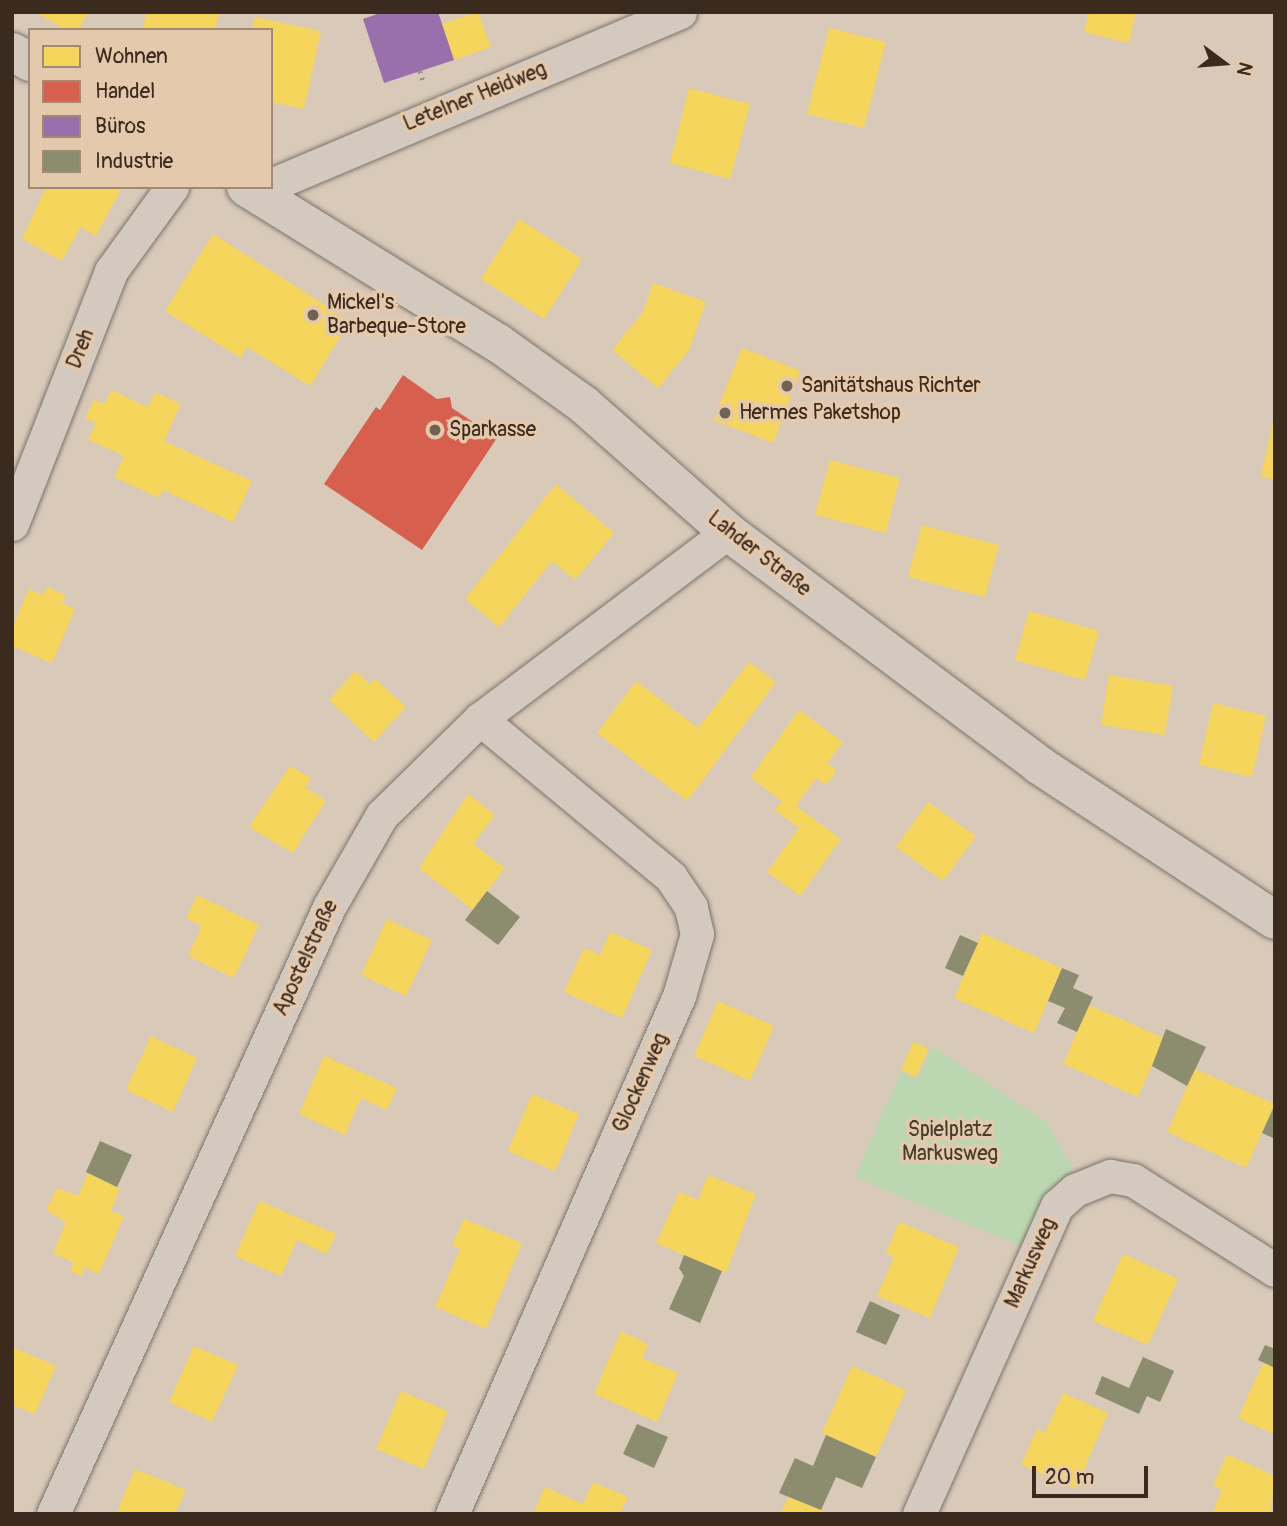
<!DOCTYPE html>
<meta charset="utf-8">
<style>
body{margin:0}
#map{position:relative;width:1287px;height:1526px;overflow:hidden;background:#d8c9b9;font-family:Pangolin,sans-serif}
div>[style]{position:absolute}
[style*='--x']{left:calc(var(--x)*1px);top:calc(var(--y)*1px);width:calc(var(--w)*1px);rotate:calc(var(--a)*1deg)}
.green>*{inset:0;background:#bbd7b1}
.homes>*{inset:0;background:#f6d55c}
.shops>*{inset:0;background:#d6604d}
.offices>*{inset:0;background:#9970ab}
.industry>*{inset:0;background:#8c8c6e}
.path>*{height:4.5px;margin-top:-2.25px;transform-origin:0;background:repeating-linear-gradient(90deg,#9c938a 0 2px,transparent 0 7px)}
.roads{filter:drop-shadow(0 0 2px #7d7369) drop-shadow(0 0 2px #7d7369)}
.street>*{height:33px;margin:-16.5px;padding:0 16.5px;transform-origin:16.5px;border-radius:16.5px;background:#d3c9be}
.secondary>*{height:38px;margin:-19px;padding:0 19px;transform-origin:19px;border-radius:19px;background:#d3c9be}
.dots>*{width:19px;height:19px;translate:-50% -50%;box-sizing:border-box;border:4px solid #e5c9ac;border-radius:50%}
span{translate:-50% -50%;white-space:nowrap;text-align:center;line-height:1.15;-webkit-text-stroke:7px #e5c9ac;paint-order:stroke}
.street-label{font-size:21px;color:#3b2a1e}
.poi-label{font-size:21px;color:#3b2a1e}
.left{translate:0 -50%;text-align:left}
.park-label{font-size:21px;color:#453c2c}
.frame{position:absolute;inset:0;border:14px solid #3b2a1e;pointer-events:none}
.legend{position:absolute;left:28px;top:28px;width:245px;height:161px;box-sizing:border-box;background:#e5c9ac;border:2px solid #a18973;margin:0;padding:9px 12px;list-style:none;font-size:21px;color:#3b2a1e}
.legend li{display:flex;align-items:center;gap:14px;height:35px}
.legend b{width:35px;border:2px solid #a18973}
.north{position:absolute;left:1189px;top:28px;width:70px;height:70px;-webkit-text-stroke:5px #e5c9ac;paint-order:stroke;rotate:106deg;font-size:19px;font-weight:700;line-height:28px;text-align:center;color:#3b2a1e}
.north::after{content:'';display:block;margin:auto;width:24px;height:32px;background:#3b2a1e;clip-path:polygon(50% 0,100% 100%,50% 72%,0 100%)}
.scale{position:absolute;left:1032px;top:1466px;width:116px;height:32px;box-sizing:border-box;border:4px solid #3b2a1e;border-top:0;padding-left:9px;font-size:21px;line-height:24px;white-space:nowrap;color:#3b2a1e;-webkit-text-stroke:5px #e5c9ac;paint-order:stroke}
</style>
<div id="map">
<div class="green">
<i style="clip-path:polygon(932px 1046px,1046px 1122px,1070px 1163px,1074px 1174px,1051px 1186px,1020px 1246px,855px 1177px,901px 1072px,917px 1080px)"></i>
</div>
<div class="homes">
<i style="clip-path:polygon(35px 12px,88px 12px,79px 30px,66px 30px)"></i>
<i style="clip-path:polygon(147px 12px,220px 12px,214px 30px,142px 30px)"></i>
<i style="clip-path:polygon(478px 12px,491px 47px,454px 60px,442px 24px)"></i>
<i style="clip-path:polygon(1089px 12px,1136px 12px,1129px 43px,1084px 32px)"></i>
<i style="clip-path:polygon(255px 17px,321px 31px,304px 109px,271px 102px,271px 30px,252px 30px)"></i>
<i style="clip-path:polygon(829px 28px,886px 42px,864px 128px,807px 114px)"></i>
<i style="clip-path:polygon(689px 88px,750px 104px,730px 179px,670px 163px)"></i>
<i style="clip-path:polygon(46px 187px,122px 187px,96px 236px,80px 227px,62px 261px,22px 239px)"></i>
<i style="clip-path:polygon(519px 219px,582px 259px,544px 319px,481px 279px)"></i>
<i style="clip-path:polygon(213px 234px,350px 321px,310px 386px,247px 347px,241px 358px,165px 311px)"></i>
<i style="clip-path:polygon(653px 283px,706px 302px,689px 350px,658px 388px,612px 350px,643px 312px)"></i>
<i style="clip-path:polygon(742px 348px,801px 371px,773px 443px,713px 420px)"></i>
<i style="clip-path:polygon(111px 390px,148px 407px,155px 392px,181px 404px,164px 441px,252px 481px,233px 522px,163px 490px,159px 498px,114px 477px,124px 456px,88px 440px,96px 423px,85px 418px,94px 400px,105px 404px)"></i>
<i style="clip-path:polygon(1274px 417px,1275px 417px,1275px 480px,1261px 477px)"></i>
<i style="clip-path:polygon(830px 460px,900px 478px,886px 533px,815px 515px)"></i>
<i style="clip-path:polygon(556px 484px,614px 533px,575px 580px,552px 561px,499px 627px,465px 599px)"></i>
<i style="clip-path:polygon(922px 525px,999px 545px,985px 597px,908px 577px)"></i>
<i style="clip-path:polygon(47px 587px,66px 595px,62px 603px,75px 609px,52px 663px,12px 646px,12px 628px,29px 589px,43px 595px)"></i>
<i style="clip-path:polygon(1029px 611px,1099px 631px,1085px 680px,1015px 660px)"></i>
<i style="clip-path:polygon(749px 662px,776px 682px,687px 801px,597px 733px,636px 681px,698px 728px)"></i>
<i style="clip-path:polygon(355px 671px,370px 684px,375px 679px,406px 707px,374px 742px,329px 700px)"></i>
<i style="clip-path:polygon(1109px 675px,1173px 686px,1165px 735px,1101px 725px)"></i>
<i style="clip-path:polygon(1213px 703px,1266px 716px,1252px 777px,1199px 765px)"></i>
<i style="clip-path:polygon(799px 710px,843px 742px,827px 763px,837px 771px,826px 785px,816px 778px,796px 806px,841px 839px,800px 896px,767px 872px,799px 828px,775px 810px,782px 801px,750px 778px)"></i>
<i style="clip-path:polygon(290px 766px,311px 778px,305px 788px,326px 800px,293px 853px,249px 827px)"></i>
<i style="clip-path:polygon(468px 794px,495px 815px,473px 844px,505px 868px,473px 910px,419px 868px)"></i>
<i style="clip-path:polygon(928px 802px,976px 836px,943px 881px,896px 847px)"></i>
<i style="clip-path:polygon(197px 895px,259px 925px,234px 978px,188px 956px,202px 926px,186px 918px)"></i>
<i style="clip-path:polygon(387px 919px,432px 940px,406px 996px,361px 975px)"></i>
<i style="clip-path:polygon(610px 932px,652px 950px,622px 1018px,564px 992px,584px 948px,600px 955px)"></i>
<i style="clip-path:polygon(982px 933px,1062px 968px,1034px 1033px,954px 998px)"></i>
<i style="clip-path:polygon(718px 1001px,774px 1026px,750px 1081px,694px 1056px)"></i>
<i style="clip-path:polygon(1089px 1005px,1164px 1038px,1138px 1097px,1063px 1064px)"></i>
<i style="clip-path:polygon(151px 1036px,197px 1058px,173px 1112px,126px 1090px)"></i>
<i style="clip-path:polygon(913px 1042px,929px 1049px,916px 1077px,901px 1070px)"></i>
<i style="clip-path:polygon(324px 1056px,397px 1088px,387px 1110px,361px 1098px,345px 1135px,299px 1114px)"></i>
<i style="clip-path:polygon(1195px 1069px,1275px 1104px,1246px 1168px,1167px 1132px)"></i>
<i style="clip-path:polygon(532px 1094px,579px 1114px,555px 1171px,508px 1151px)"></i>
<i style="clip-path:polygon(88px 1173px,120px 1188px,111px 1211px,124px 1216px,99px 1274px,85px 1267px,81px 1276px,70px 1271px,74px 1263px,53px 1253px,66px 1222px,46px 1210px,57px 1188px,78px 1196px)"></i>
<i style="clip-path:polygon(708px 1175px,756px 1194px,726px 1273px,656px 1243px,679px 1192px,698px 1200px)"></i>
<i style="clip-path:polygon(259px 1201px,336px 1234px,327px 1254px,297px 1240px,281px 1276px,235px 1256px)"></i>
<i style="clip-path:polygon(464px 1219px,522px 1243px,486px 1329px,435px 1307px,460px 1249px,452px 1245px)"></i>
<i style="clip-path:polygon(899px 1222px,959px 1247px,930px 1318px,877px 1296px,894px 1257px,886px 1253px)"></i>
<i style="clip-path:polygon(1123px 1254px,1178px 1279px,1148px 1345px,1093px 1321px)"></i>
<i style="clip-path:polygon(621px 1331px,648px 1344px,642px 1358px,678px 1373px,657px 1422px,594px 1394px)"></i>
<i style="clip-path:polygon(194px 1346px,238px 1365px,212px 1422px,169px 1402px)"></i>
<i style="clip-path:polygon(12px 1347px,56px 1366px,35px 1414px,12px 1405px)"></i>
<i style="clip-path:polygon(1263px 1363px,1275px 1368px,1275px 1435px,1238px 1418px)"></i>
<i style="clip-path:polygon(852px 1366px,906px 1390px,876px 1457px,822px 1433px)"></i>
<i style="clip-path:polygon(401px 1391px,448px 1411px,424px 1469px,376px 1449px)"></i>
<i style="clip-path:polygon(1063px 1393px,1108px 1413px,1076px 1489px,1021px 1465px,1037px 1429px,1045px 1433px)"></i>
<i style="clip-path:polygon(1227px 1454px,1275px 1476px,1270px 1514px,1212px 1514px,1222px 1490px,1213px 1485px)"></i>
<i style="clip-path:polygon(135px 1469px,186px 1490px,175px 1514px,116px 1514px)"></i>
<i style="clip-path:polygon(593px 1482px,628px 1497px,620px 1514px,533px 1514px,545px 1487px,583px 1504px)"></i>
<i style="clip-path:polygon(789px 1496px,821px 1510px,829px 1514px,780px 1514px)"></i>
</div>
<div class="shops">
<i style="clip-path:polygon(403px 375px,437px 399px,450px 397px,452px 408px,497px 438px,422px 550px,324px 484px,376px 407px,380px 410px)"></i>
</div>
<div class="offices">
<i style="clip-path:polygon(383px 12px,438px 12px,454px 60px,384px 83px,363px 19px)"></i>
</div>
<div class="industry">
<i style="clip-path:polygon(487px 891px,520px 917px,498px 945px,465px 920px)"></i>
<i style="clip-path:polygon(960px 935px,978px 943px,963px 976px,945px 968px)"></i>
<i style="clip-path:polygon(1062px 968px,1079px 975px,1073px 988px,1093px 997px,1077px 1032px,1057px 1023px,1065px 1008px,1048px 1001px)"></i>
<i style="clip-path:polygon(1166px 1029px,1206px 1047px,1187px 1086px,1152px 1066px)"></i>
<i style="clip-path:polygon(1275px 1104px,1275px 1139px,1262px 1133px)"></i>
<i style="clip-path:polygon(100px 1141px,132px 1155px,117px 1187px,86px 1172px)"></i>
<i style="clip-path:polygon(684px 1255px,722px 1271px,700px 1323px,669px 1309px,684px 1276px,679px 1268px)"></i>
<i style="clip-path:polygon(870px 1301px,900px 1315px,886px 1345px,856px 1332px)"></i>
<i style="clip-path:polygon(1265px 1345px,1275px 1349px,1275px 1368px,1258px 1360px)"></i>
<i style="clip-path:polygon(1143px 1357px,1174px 1371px,1160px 1402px,1147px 1396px,1139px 1414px,1095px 1394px,1102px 1376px,1129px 1388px)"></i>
<i style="clip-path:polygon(637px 1424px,668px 1437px,654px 1468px,623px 1454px)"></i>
<i style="clip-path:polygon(826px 1435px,876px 1457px,862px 1488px,836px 1477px,821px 1510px,779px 1493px,795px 1458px,813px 1466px)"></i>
</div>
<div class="path">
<i style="--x:420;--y:71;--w:13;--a:72"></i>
</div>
<div class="roads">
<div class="street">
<i style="--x:271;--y:185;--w:444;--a:-22.9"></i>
<i style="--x:12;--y:524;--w:272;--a:-68.6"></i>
<i style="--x:111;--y:271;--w:104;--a:-54"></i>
<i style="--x:53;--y:1514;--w:667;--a:-65.55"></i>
<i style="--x:329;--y:907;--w:106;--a:-60.1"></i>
<i style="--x:382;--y:815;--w:137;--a:-44.4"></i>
<i style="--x:480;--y:719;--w:311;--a:-37"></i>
<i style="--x:452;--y:1514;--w:566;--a:-66.34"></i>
<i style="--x:679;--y:996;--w:65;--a:-73.8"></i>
<i style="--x:697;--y:934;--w:28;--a:-103"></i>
<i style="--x:691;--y:907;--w:36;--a:-124"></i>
<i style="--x:671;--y:877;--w:248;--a:-140.4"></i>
<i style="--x:919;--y:1514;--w:338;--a:-65.9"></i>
<i style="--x:1057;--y:1206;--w:24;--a:-42"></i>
<i style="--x:1075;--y:1190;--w:38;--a:-22"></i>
<i style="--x:1110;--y:1176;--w:23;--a:10"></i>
<i style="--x:1133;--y:1180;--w:168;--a:32.4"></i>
</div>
<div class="secondary">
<i style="--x:12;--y:52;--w:21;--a:29"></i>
<i style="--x:246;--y:187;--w:296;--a:31.8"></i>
<i style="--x:498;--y:343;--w:105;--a:35.7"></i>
<i style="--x:583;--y:404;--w:193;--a:41.4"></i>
<i style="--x:728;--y:532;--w:389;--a:36.8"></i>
<i style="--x:1039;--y:765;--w:282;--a:33.3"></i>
</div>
</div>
<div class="dots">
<i style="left:313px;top:315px;background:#726254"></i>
<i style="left:787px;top:386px;background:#726254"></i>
<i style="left:725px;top:413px;background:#726254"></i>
<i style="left:435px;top:430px;background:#726254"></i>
</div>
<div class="street-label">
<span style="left:475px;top:97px;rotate:-22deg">Letelner Heidweg</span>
<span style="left:81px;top:349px;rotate:-69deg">Dreh</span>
<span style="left:759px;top:554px;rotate:38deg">Lahder Straße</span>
<span style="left:306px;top:958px;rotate:-65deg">Apostelstraße</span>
<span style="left:641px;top:1083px;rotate:-66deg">Glockenweg</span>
<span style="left:1031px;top:1263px;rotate:-66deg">Markusweg</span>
</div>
<div class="poi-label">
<span class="left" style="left:327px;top:315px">Mickel's<br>Barbeque-Store</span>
<span class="left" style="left:801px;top:386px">Sanitätshaus Richter</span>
<span class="left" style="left:739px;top:413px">Hermes Paketshop</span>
<span class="left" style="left:449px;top:430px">Sparkasse</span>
</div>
<div class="park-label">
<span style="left:950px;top:1142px">Spielplatz<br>Markusweg</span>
</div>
<div class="frame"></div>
<ul class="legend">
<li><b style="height:19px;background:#f6d55c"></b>Wohnen</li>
<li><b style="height:19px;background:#d6604d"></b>Handel</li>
<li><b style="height:19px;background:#9970ab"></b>Büros</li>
<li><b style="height:19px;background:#8c8c6e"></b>Industrie</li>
</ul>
<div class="north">N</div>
<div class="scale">20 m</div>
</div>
